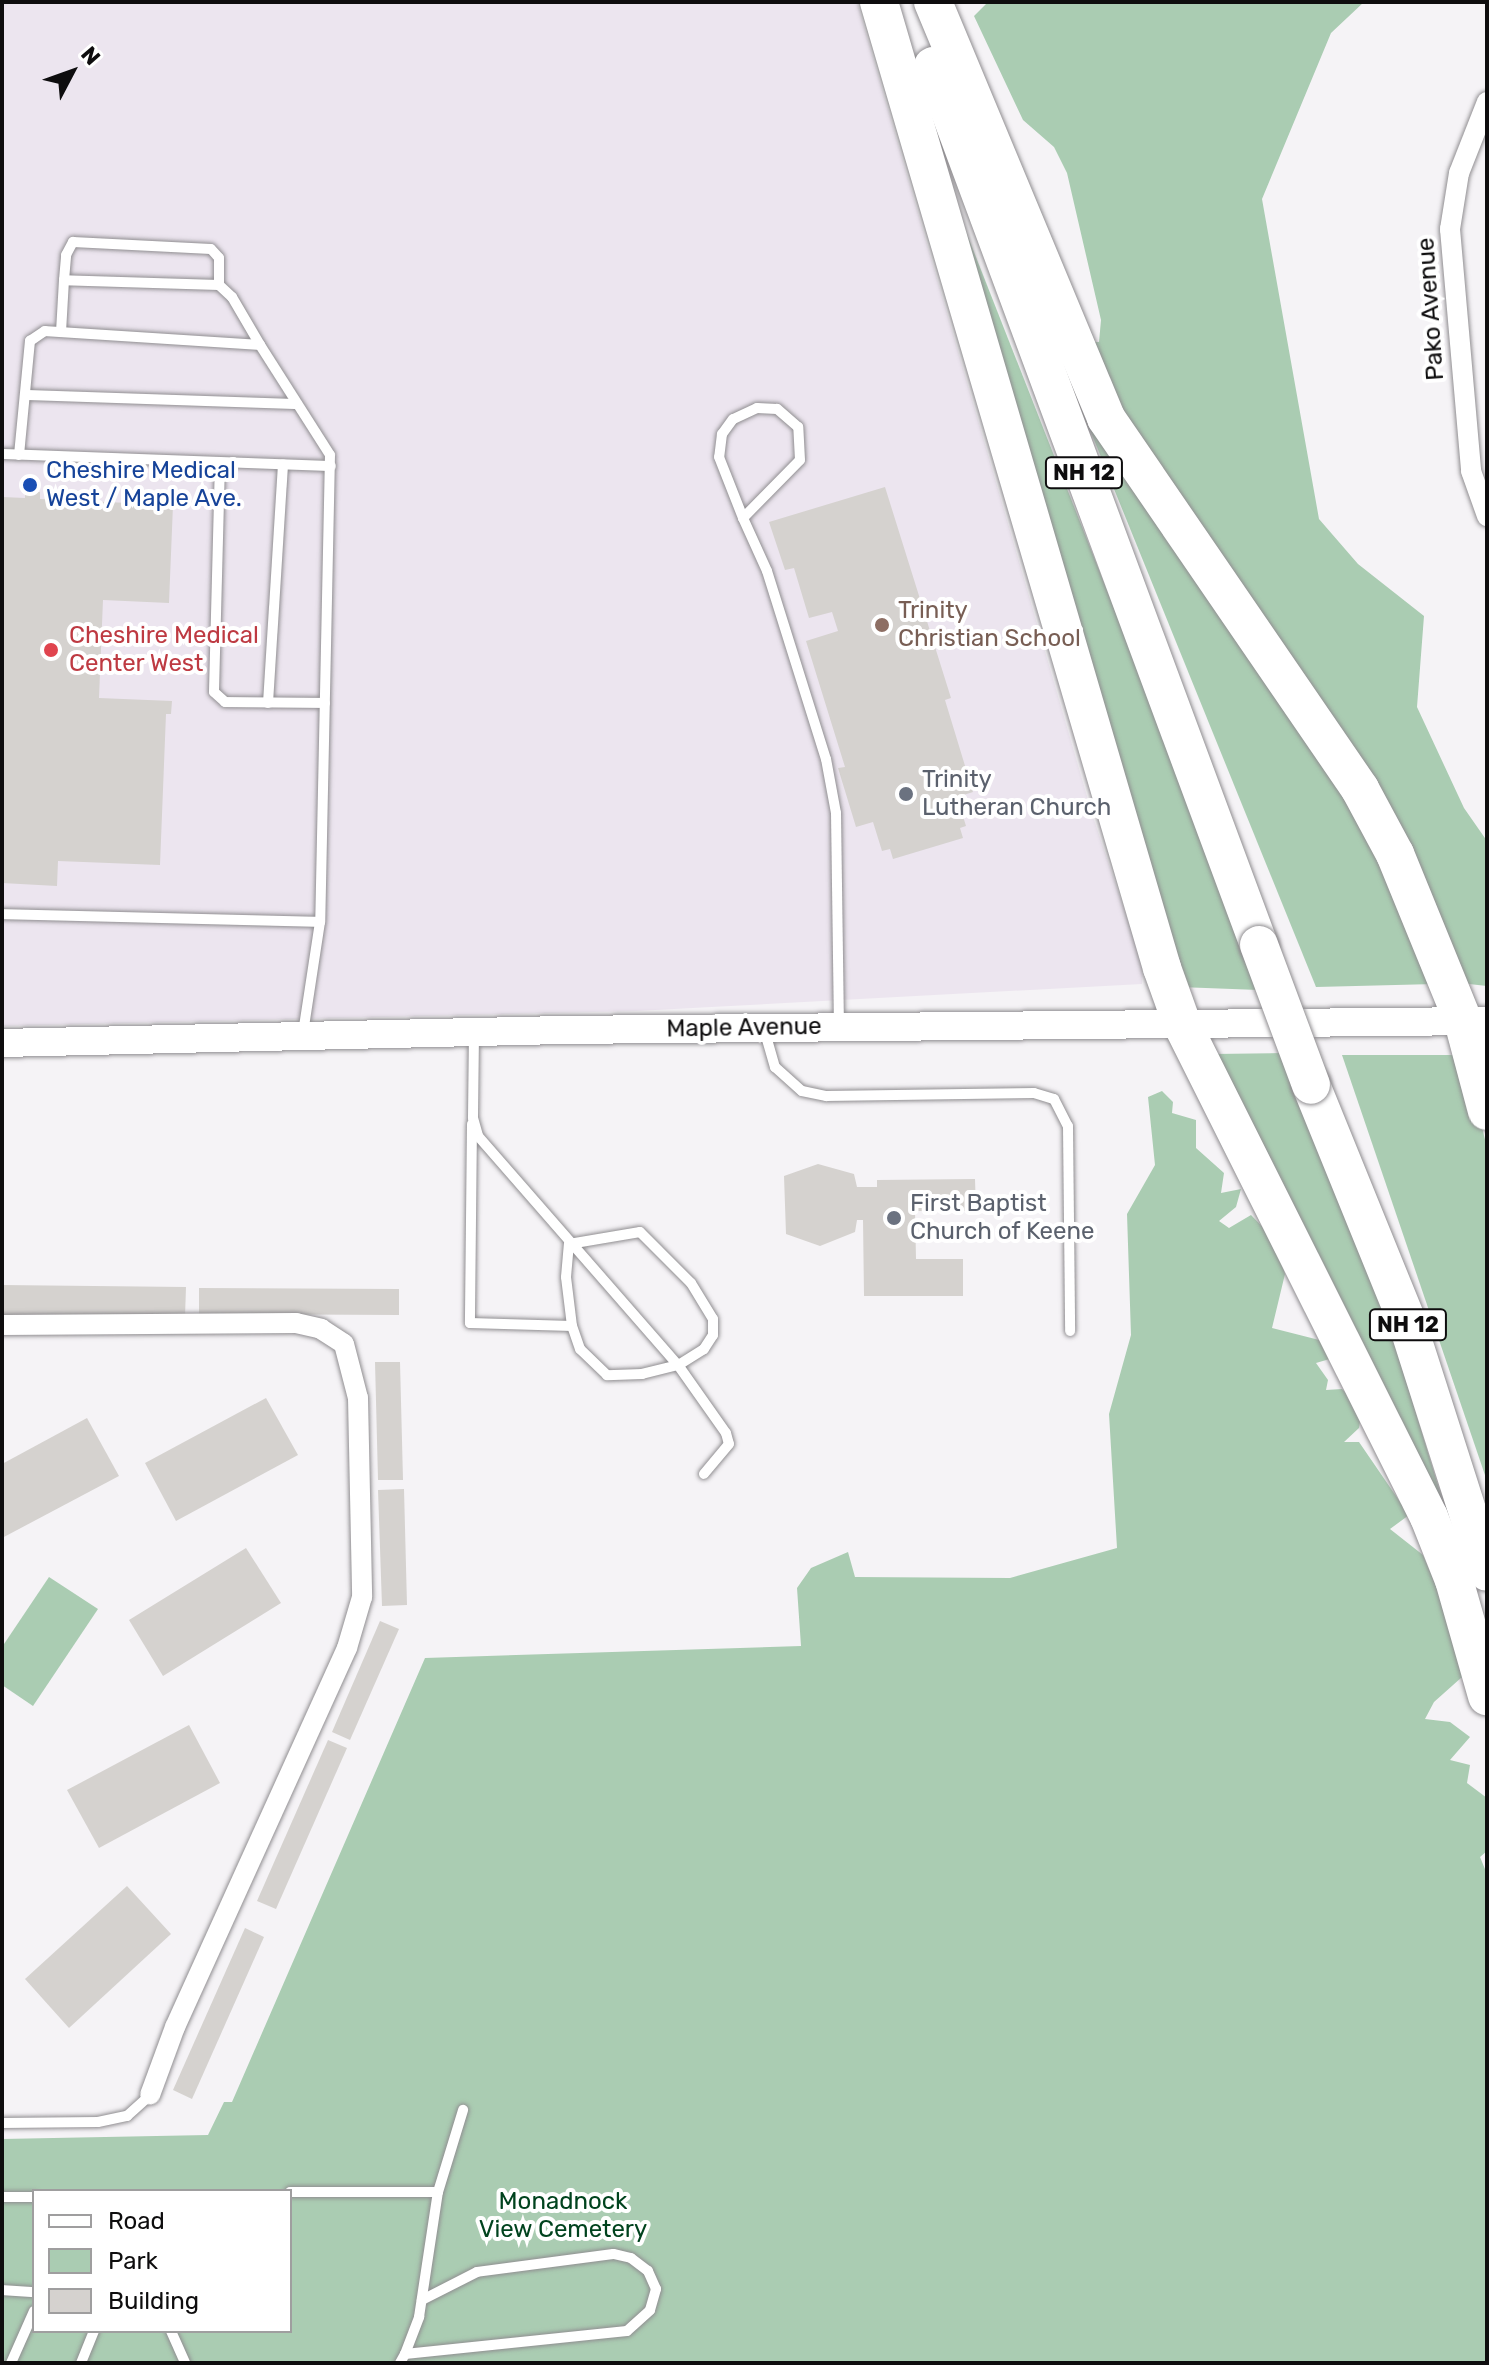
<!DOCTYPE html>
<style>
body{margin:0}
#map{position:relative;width:1489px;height:2365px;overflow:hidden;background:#f5f3f6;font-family:Rubik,sans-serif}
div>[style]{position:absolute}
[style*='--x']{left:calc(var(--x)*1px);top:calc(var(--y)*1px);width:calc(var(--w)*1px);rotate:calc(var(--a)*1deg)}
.built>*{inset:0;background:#ece5ef}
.green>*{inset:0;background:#aaccb2}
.building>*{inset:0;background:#d5d2cf}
.roads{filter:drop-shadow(0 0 2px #908e91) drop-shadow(0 0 2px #908e91)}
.lane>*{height:10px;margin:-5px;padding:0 5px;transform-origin:5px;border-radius:5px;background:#fff}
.street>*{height:20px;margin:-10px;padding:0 10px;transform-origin:10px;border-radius:10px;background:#fff}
.secondary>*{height:28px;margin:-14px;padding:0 14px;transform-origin:14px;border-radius:14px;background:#fff}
.highway>*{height:38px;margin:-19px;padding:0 19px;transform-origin:19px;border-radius:19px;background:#fff}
.bridges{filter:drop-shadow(0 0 2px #908e91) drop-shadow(0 0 2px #908e91)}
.highway-bridge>*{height:38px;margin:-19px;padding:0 19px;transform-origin:19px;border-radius:19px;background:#fff}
.dots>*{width:22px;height:22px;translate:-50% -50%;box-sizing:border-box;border:4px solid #fff;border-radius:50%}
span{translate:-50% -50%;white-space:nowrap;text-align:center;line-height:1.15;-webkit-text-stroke:8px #fff;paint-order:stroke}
.shield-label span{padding:2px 6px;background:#fff;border:2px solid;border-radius:6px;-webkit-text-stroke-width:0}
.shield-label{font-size:22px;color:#0e0d0e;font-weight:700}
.street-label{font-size:24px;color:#0e0d0e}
.transit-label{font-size:24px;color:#164399}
.left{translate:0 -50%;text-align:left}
.education-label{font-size:24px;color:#785e54}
.health-label{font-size:24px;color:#be3a42}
.worship-label{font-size:24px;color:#5b616d}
.park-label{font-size:24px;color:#00431e}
.frame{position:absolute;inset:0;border:4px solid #0e0d0e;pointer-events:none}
.legend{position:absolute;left:32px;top:2189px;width:260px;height:144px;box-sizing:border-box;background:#fff;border:2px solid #9f9e9f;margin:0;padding:10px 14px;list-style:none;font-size:24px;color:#0e0d0e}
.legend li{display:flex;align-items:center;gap:16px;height:40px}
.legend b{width:40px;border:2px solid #9f9e9f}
.north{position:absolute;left:32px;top:32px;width:80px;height:80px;-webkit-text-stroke:6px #fff;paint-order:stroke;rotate:49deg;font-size:22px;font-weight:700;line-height:32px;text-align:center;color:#0e0d0e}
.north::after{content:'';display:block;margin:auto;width:28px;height:36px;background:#0e0d0e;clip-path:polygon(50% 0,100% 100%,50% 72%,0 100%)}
</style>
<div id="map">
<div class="built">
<i style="clip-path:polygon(2px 2px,857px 2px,1093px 817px,1143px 965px,1142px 984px,636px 1011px,2px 1026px)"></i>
</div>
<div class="green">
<i style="clip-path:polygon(988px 2px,1364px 2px,1331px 33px,1262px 199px,1319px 519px,1358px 564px,1424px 616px,1417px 707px,1464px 808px,1487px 841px,1487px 986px,1460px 983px,1127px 426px,1089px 342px,1099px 342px,1101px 320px,1067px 173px,1054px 147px,1023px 120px,974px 16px)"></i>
<i style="clip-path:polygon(928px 135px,1202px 832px,1259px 990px,1179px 987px)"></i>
<i style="clip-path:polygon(1071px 383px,1301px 722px,1379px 856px,1435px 984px,1316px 987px)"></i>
<i style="clip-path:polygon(1283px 1053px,1388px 1321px,1470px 1591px,1213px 1054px)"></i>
<i style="clip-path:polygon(1342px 1055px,1460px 1055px,1472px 1085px,1487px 1148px,1487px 1481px)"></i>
<i style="clip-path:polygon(evenodd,1162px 1091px,1173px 1102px,1172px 1113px,1196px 1120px,1196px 1148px,1224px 1173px,1221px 1193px,1241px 1189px,1236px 1207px,1219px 1221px,1229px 1228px,1251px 1215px,1276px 1241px,1285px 1274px,1272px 1328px,1331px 1343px,1333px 1358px,1316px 1363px,1328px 1380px,1326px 1390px,1342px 1389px,1362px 1409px,1359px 1428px,1344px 1442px,1359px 1442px,1409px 1515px,1390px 1529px,1423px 1555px,1471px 1669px,1434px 1702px,1425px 1719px,1450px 1722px,1470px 1737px,1450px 1760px,1470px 1765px,1467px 1783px,1487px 1798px,1487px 1851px,1480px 1857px,1487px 1874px,1487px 2363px,2px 2363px,2px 2139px,208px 2135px,224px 2102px,232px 2102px,425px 1658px,801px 1646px,797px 1588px,811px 1568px,848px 1552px,855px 1577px,1010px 1578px,1117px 1548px,1109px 1414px,1131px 1335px,1127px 1214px,1155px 1165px,1148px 1097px,1162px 1091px,34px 2191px,290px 2191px,290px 2331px,34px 2331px,34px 2191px)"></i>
<i style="clip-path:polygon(49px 1577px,98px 1609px,33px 1706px,2px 1685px,2px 1647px)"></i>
</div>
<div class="building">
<i style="clip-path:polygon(885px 487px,951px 698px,945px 700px,973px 792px,957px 797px,966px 826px,960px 828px,963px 838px,893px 859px,890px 849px,882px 851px,873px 822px,856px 827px,838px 768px,845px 767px,806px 641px,838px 631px,832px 612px,809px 618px,794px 568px,785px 570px,769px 522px)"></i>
<i style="clip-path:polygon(25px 492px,40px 492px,40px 499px,173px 505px,169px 603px,103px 600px,99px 698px,172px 701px,171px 714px,166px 714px,160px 865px,58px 861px,57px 886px,2px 883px,2px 497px,25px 498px)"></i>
<i style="clip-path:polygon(818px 1164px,854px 1174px,857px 1187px,877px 1187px,877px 1180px,975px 1179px,976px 1211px,915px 1211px,916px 1259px,963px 1259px,963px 1296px,864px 1296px,863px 1220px,857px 1220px,855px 1232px,820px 1246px,786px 1234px,784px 1176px)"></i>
<i style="clip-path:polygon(2px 1285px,186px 1287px,185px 1317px,2px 1316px)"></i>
<i style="clip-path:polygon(199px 1288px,399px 1289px,399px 1315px,199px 1314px)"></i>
<i style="clip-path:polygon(375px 1362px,400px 1362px,403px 1480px,378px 1480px)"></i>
<i style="clip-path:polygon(266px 1398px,298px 1455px,176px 1521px,145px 1463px)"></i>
<i style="clip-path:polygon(87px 1418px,119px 1476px,2px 1538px,2px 1464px)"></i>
<i style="clip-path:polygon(404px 1489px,407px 1605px,382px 1606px,378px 1490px)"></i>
<i style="clip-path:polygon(246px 1548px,281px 1603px,163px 1676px,129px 1620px)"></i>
<i style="clip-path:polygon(380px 1621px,399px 1629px,350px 1740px,332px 1732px)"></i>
<i style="clip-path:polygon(189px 1725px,220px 1783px,99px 1848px,67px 1790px)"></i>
<i style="clip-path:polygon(328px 1740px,347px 1748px,276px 1909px,257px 1901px)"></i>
<i style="clip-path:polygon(127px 1886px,171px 1934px,69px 2028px,25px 1979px)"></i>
<i style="clip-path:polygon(245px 1928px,264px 1937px,192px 2099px,173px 2090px)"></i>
</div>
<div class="roads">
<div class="lane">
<i style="--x:219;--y:285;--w:18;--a:43"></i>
<i style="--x:232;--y:297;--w:56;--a:59.7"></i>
<i style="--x:61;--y:332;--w:52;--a:-86.7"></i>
<i style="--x:64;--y:280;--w:25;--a:-85"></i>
<i style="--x:66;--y:255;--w:15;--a:-62"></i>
<i style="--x:73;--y:242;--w:138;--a:2.9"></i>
<i style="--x:211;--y:249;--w:12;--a:48"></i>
<i style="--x:219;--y:258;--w:27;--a:90"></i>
<i style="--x:219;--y:285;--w:155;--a:-178.2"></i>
<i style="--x:25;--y:395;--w:272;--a:1.9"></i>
<i style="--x:2;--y:454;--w:329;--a:2.1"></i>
<i style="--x:19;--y:455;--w:115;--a:-84.5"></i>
<i style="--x:30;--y:341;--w:18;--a:-34"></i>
<i style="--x:45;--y:331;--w:215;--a:3.7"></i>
<i style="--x:260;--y:345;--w:130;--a:57.5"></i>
<i style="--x:330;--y:455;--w:467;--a:91.2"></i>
<i style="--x:320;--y:922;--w:112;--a:98.7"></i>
<i style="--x:220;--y:462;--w:230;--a:91.5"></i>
<i style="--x:214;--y:692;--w:15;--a:42"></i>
<i style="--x:225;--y:702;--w:100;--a:0.6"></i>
<i style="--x:743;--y:518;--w:81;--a:-45.5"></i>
<i style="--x:800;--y:460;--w:33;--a:-93"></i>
<i style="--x:798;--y:427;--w:28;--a:-139"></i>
<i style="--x:777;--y:409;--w:20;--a:-177"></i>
<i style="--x:757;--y:408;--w:26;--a:155"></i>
<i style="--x:733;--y:419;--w:19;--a:126"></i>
<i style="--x:722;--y:434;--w:23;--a:97"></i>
<i style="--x:719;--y:457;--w:66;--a:68.5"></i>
<i style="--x:743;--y:518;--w:58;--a:65.6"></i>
<i style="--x:767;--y:571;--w:197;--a:72.6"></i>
<i style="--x:826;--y:759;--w:55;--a:79.5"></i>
<i style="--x:836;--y:813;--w:211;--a:89.2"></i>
<i style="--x:268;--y:703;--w:239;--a:-86.4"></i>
<i style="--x:2;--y:914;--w:318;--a:1.4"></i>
<i style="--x:764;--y:1029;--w:40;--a:74"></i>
<i style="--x:775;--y:1067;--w:36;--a:42"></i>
<i style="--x:802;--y:1091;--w:25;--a:12"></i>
<i style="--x:826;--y:1096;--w:208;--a:-0.8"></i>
<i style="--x:1034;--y:1093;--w:21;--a:17"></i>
<i style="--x:1054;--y:1099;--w:30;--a:63"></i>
<i style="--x:1068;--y:1126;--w:205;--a:89.4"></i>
<i style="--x:474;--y:1034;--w:84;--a:90.7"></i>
<i style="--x:473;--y:1118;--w:19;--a:74"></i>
<i style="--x:478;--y:1136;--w:304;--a:48.9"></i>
<i style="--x:678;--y:1365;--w:83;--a:54.8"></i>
<i style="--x:726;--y:1433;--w:11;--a:75"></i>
<i style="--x:729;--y:1444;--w:39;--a:130"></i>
<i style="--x:472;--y:1124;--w:199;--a:90.6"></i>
<i style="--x:470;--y:1323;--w:102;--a:1.7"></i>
<i style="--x:640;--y:1232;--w:72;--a:45"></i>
<i style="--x:691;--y:1283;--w:42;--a:58.6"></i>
<i style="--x:713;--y:1319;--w:16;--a:90"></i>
<i style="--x:713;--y:1335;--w:17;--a:123"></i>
<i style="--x:704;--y:1349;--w:31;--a:148"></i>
<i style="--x:678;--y:1365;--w:37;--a:166"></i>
<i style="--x:642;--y:1374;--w:35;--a:178"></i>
<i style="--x:607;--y:1375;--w:37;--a:-136"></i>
<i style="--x:580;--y:1349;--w:24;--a:-109"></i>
<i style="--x:572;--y:1326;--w:49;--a:-97"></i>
<i style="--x:566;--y:1277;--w:33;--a:-85"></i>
<i style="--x:569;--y:1244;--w:72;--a:-9.6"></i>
<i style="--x:2;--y:2123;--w:96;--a:-0.6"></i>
<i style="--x:98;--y:2122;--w:30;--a:-12"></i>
<i style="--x:127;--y:2116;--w:31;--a:-42"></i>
<i style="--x:290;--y:2192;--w:148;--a:0"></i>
<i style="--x:2;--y:2197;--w:32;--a:0"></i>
<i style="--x:2;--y:2290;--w:32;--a:4"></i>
<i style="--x:171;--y:2331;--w:35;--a:66"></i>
<i style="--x:405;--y:2354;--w:40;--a:-69"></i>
<i style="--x:419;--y:2317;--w:126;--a:-81.4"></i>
<i style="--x:438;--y:2192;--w:86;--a:-73"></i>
<i style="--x:11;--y:2363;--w:57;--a:-66.1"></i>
<i style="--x:81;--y:2363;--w:35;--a:-68"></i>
<i style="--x:400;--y:2363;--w:10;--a:-61"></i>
<i style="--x:405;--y:2354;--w:223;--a:-5.9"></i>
<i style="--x:627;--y:2331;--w:31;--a:-42"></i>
<i style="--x:650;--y:2310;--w:22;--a:-74"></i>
<i style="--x:656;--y:2289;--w:20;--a:-114"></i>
<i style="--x:648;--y:2271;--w:21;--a:-143"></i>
<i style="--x:631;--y:2258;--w:18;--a:-167"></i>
<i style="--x:613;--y:2254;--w:137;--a:172.5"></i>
<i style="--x:477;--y:2272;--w:62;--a:153"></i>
</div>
<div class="street">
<i style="--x:1487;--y:102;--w:76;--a:111.5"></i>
<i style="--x:1459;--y:173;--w:57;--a:99.1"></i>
<i style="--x:1450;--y:229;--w:243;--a:85"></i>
<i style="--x:1471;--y:471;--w:48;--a:70.4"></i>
<i style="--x:2;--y:1325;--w:294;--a:-0.4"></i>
<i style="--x:296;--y:1323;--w:26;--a:13"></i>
<i style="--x:321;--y:1329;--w:27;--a:33"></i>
<i style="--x:344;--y:1344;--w:56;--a:75.5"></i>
<i style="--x:358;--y:1398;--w:199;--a:88.8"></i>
<i style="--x:362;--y:1597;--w:53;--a:106.4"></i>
<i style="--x:347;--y:1648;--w:416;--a:114.4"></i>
<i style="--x:175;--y:2027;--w:72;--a:110.2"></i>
</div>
<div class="secondary">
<i style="--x:2;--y:1043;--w:561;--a:-1.33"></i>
<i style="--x:563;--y:1030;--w:924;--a:-0.56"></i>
</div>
<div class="highway">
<i style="--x:879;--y:2;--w:1007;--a:73.67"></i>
<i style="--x:1162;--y:968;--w:59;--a:70.3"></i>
<i style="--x:1182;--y:1024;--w:551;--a:63.39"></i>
<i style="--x:1429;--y:1517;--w:68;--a:68.4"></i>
<i style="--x:1454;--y:1580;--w:121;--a:74.1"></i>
<i style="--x:933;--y:2;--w:451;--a:67.4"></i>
<i style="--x:1106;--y:418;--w:450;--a:55.6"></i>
<i style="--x:1360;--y:789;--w:74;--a:61.7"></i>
<i style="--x:1395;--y:854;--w:180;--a:67.8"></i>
<i style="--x:1463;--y:1021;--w:93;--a:75.1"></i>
<i style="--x:933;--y:66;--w:938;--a:69.65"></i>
<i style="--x:1311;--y:1085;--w:256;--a:67.9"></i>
<i style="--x:1407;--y:1322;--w:262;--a:72.3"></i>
</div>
</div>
<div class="bridges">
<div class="highway-bridge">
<i style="--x:1259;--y:945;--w:149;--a:69.6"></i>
</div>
</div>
<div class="dots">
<i style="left:30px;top:485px;background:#1a4fb4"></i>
<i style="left:882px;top:625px;background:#8d6e63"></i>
<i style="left:51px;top:650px;background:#e0444e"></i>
<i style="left:906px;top:794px;background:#6b7280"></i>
<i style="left:894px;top:1218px;background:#6b7280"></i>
</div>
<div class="shield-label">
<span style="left:1084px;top:473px">NH 12</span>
<span style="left:1408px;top:1325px">NH 12</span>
</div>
<div class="street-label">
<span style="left:1431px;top:309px;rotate:-94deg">Pako Avenue</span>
<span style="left:744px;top:1028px;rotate:-1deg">Maple Avenue</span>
</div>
<div class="transit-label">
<span class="left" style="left:46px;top:485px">Cheshire Medical<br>West / Maple Ave.</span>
</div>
<div class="education-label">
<span class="left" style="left:898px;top:625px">Trinity<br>Christian School</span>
</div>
<div class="health-label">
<span class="left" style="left:69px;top:650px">Cheshire Medical<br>Center West</span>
</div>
<div class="worship-label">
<span class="left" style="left:922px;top:794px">Trinity<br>Lutheran Church</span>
<span class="left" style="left:910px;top:1218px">First Baptist<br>Church of Keene</span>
</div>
<div class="park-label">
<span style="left:563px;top:2216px">Monadnock<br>View Cemetery</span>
</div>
<div class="frame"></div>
<ul class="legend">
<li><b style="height:10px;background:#fff"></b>Road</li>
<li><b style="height:22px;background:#aaccb2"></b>Park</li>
<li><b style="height:22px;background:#d5d2cf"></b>Building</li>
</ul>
<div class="north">N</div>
</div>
